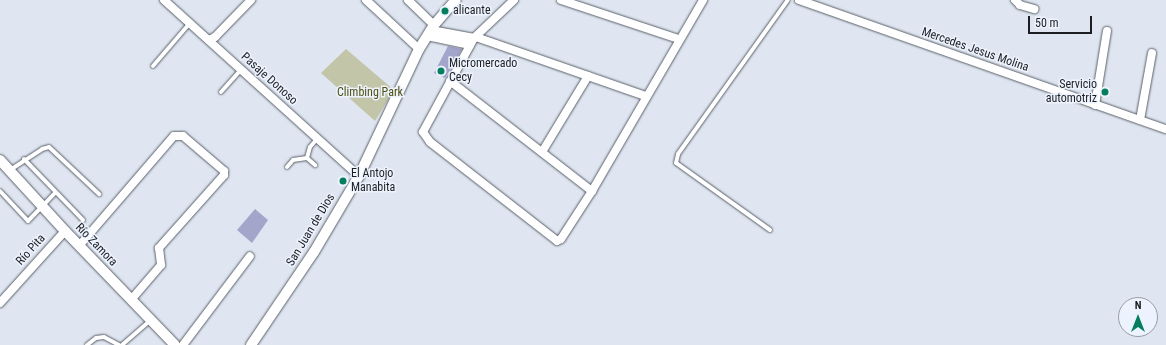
<!DOCTYPE html>
<meta charset="utf-8">
<style>
body{margin:0}
#map{position:relative;width:1166px;height:345px;overflow:hidden;background:#dfe6f1;font-family:"Roboto Condensed",sans-serif}
div>[style]{position:absolute}
[style*='--x']{left:calc(var(--x)*1px);top:calc(var(--y)*1px);width:calc(var(--w)*1px);rotate:calc(var(--a)*1deg)}
.green>*{inset:0;background:#c2c5a7}
.building>*{inset:0;background:#a4a5cb}
.roads{filter:drop-shadow(0 0 1px #5a6069) drop-shadow(0 0 1px #5a6069)}
.service>*{height:4px;margin:-2px;padding:0 2px;transform-origin:2px;border-radius:2px;background:#fff}
.minor>*{height:8px;margin:-4px;padding:0 4px;transform-origin:4px;border-radius:4px;background:#fff}
.tertiary>*{height:10px;margin:-5px;padding:0 5px;transform-origin:5px;border-radius:5px;background:#fff}
.dots>*{width:11px;height:11px;translate:-50% -50%;box-sizing:border-box;border:2px solid #edf3fe;border-radius:50%}
span{translate:-50% -50%;white-space:nowrap;text-align:center;line-height:1.15;-webkit-text-stroke:3px #edf3fe;paint-order:stroke}
.poi-label{font-size:12px;color:#1c1e22}
.left{translate:0 -50%;text-align:left}
.right{translate:-100% -50%;text-align:right}
.street-label{font-size:12px;color:#1c1e22}
.park-label{font-size:12px;color:#4f5211}
.north{position:absolute;left:1118px;top:297px;width:40px;height:40px;box-sizing:border-box;background:#edf3fe;border:1px solid #999ea6;border-radius:50%;rotate:0deg;font-size:11px;font-weight:700;line-height:16px;text-align:center;color:#1c1e22}
.north::after{content:'';display:block;margin:auto;width:14px;height:18px;background:#047e5d;clip-path:polygon(50% 0,100% 100%,50% 72%,0 100%)}
.scale{position:absolute;left:1028px;top:16px;width:64px;height:18px;box-sizing:border-box;border:2px solid #1c1e22;border-top:0;padding-left:5px;font-size:12px;line-height:14px;white-space:nowrap;color:#1c1e22;-webkit-text-stroke:3px #edf3fe;paint-order:stroke}
</style>
<div id="map">
<div class="green">
<i style="clip-path:polygon(346px 49px,394px 90px,375px 121px,321px 73px)"></i>
</div>
<div class="building">
<i style="clip-path:polygon(448px 46px,462px 49px,445px 78px,434px 73px)"></i>
<i style="clip-path:polygon(255px 209px,268px 220px,252px 243px,237px 230px)"></i>
</div>
<div class="roads">
<div class="service">
<i style="--x:153;--y:66;--w:57;--a:-49.3"></i>
<i style="--x:221;--y:92;--w:30;--a:-48"></i>
<i style="--x:307;--y:158;--w:11;--a:41"></i>
<i style="--x:24;--y:159;--w:85;--a:46"></i>
<i style="--x:287;--y:167;--w:9;--a:-49"></i>
<i style="--x:293;--y:160;--w:14;--a:-8"></i>
<i style="--x:307;--y:158;--w:11;--a:-75"></i>
<i style="--x:310;--y:147;--w:11;--a:-49"></i>
<i style="--x:10;--y:170;--w:38;--a:-33"></i>
<i style="--x:42;--y:149;--w:7;--a:-16"></i>
<i style="--x:49;--y:147;--w:69;--a:43.2"></i>
<i style="--x:0;--y:191;--w:41;--a:47"></i>
<i style="--x:28;--y:221;--w:39;--a:-46"></i>
<i style="--x:770;--y:230;--w:115;--a:-144.5"></i>
<i style="--x:676;--y:163;--w:9;--a:-77"></i>
<i style="--x:678;--y:154;--w:189;--a:-54.5"></i>
<i style="--x:87;--y:345;--w:11;--a:-38"></i>
<i style="--x:96;--y:338;--w:8;--a:-7"></i>
<i style="--x:104;--y:337;--w:17;--a:28"></i>
<i style="--x:122;--y:345;--w:37;--a:-41"></i>
</div>
<div class="minor">
<i style="--x:164;--y:0;--w:263;--a:42.1"></i>
<i style="--x:366;--y:0;--w:72;--a:42.8"></i>
<i style="--x:408;--y:0;--w:36;--a:44"></i>
<i style="--x:514;--y:0;--w:55;--a:136.5"></i>
<i style="--x:474;--y:38;--w:107;--a:118.5"></i>
<i style="--x:423;--y:132;--w:12;--a:55"></i>
<i style="--x:430;--y:142;--w:161;--a:37.9"></i>
<i style="--x:557;--y:241;--w:4;--a:-27"></i>
<i style="--x:561;--y:239;--w:57;--a:-57.1"></i>
<i style="--x:592;--y:191;--w:221;--a:-59.8"></i>
<i style="--x:561;--y:0;--w:123;--a:18.4"></i>
<i style="--x:799;--y:0;--w:389;--a:19.4"></i>
<i style="--x:1015;--y:0;--w:7;--a:45"></i>
<i style="--x:1020;--y:5;--w:15;--a:16"></i>
<i style="--x:431;--y:30;--w:44;--a:10.5"></i>
<i style="--x:427;--y:36;--w:44;--a:11.8"></i>
<i style="--x:476;--y:37;--w:179;--a:19.2"></i>
<i style="--x:209;--y:40;--w:7;--a:-27"></i>
<i style="--x:215;--y:37;--w:52;--a:-45.8"></i>
<i style="--x:450;--y:81;--w:180;--a:37.8"></i>
<i style="--x:1095;--y:105;--w:75;--a:-80.8"></i>
<i style="--x:1140;--y:120;--w:68;--a:-79.8"></i>
<i style="--x:542;--y:152;--w:89;--a:-58.8"></i>
<i style="--x:79;--y:246;--w:145;--a:-49.2"></i>
<i style="--x:174;--y:136;--w:9;--a:0"></i>
<i style="--x:183;--y:136;--w:54;--a:40.5"></i>
<i style="--x:224;--y:171;--w:4;--a:90"></i>
<i style="--x:224;--y:175;--w:98;--a:131.7"></i>
<i style="--x:159;--y:248;--w:17;--a:83"></i>
<i style="--x:161;--y:265;--w:46;--a:130.6"></i>
<i style="--x:0;--y:303;--w:97;--a:-47.9"></i>
<i style="--x:183;--y:345;--w:111;--a:-53"></i>
</div>
<div class="tertiary">
<i style="--x:0;--y:160;--w:96;--a:47.5"></i>
<i style="--x:65;--y:231;--w:158;--a:46"></i>
<i style="--x:251;--y:345;--w:112;--a:-55.9"></i>
<i style="--x:314;--y:252;--w:88;--a:-59.4"></i>
<i style="--x:359;--y:176;--w:140;--a:-64.7"></i>
<i style="--x:419;--y:49;--w:28;--a:-58"></i>
<i style="--x:434;--y:25;--w:33;--a:-49"></i>
</div>
</div>
<div class="dots">
<i style="left:445px;top:11px;background:#047e5d"></i>
<i style="left:441px;top:71px;background:#047e5d"></i>
<i style="left:1105px;top:92px;background:#047e5d"></i>
<i style="left:343px;top:181px;background:#047e5d"></i>
</div>
<div class="poi-label">
<span class="left" style="left:453px;top:11px">alicante</span>
<span class="left" style="left:449px;top:71px">Micromercado<br>Cecy</span>
<span class="right" style="left:1097px;top:92px">Servicio<br>automotriz</span>
<span class="left" style="left:351px;top:181px">El Antojo<br>Manabita</span>
</div>
<div class="street-label">
<span style="left:975px;top:50px;rotate:19deg">Mercedes Jesus Molina</span>
<span style="left:269px;top:79px;rotate:42deg">Pasaje Donoso</span>
<span style="left:311px;top:230px;rotate:-59deg">San Juan de Dios</span>
<span style="left:96px;top:245px;rotate:46deg">Río Zamora</span>
<span style="left:31px;top:250px;rotate:-48deg">Río Pita</span>
</div>
<div class="park-label">
<span style="left:370px;top:93px">Climbing Park</span>
</div>
<div class="north">N</div>
<div class="scale">50 m</div>
</div>
